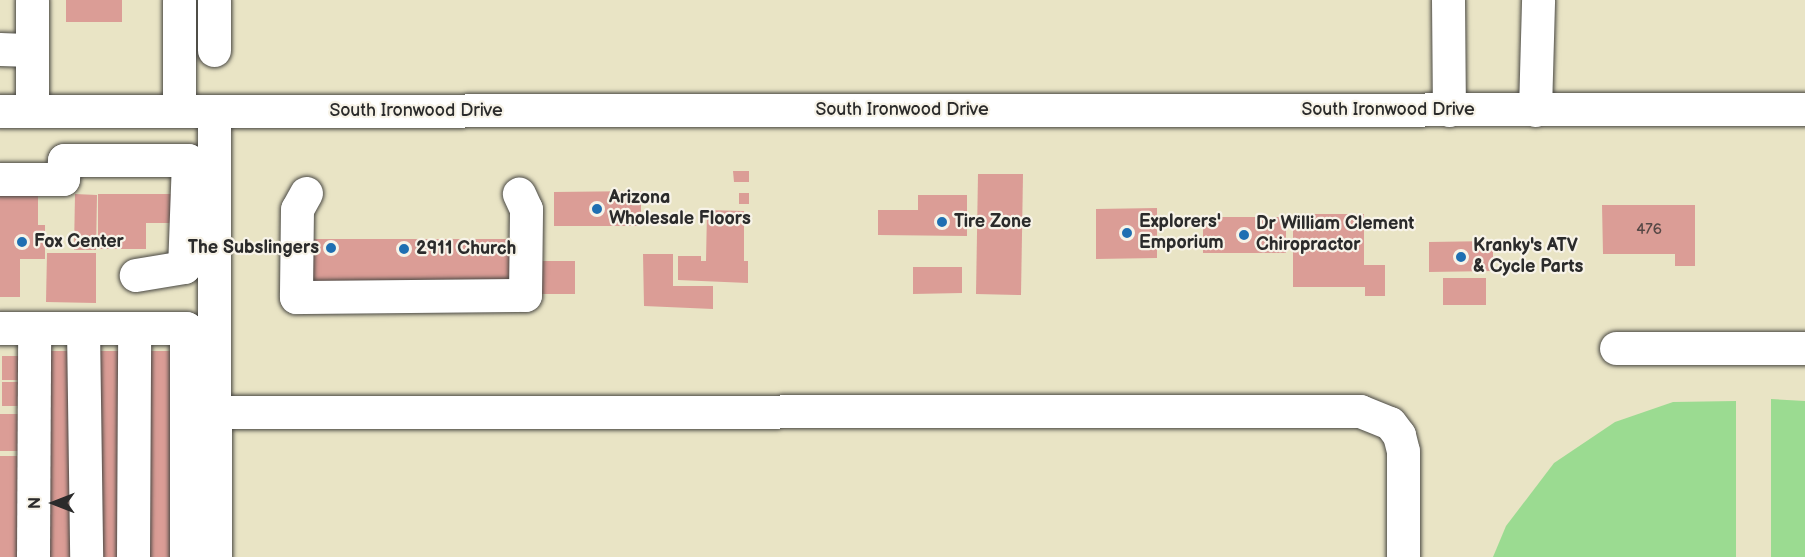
<!DOCTYPE html>
<style>
body{margin:0}
#map{position:relative;width:1805px;height:557px;overflow:hidden;background:#e9e4c5;font-family:"Balsamiq Sans",sans-serif}
div>[style]{position:absolute}
[style*='--x']{left:calc(var(--x)*1px);top:calc(var(--y)*1px);width:calc(var(--w)*1px);rotate:calc(var(--a)*1deg)}
.green>*{inset:0;background:#9bdb91}
.building>*{inset:0;background:#db9d96}
.roads{filter:drop-shadow(0 0 2px #484742) drop-shadow(0 0 2px #484742)}
.minor>*{height:33px;margin:-16.5px;padding:0 16.5px;transform-origin:16.5px;border-radius:16.5px;background:#fff}
.major>*{height:33px;margin:-16.5px;padding:0 16.5px;transform-origin:16.5px;border-radius:16.5px;background:#fff}
.dots>*{width:16px;height:16px;translate:-50% -50%;box-sizing:border-box;border:3px solid #f7f3e8;border-radius:50%}
span{translate:-50% -50%;white-space:nowrap;text-align:center;line-height:1.15;-webkit-text-stroke:4.5px #f7f3e8;paint-order:stroke}
.number-label{font-size:15px;color:#574846}
.number-label span{-webkit-text-stroke-width:0}
.street-label{font-size:18px;color:#2b2b2b}
.poi-label{font-size:18px;color:#2b2b2b;font-weight:700}
.left{translate:0 -50%;text-align:left}
.right{translate:-100% -50%;text-align:right}
.north{position:absolute;left:24px;top:473px;width:60px;height:60px;-webkit-text-stroke:4px #f7f3e8;paint-order:stroke;rotate:270deg;font-size:16px;font-weight:700;line-height:24px;text-align:center;color:#2b2b2b}
.north::after{content:'';display:block;margin:auto;width:21px;height:27px;background:#2b2b2b;clip-path:polygon(50% 0,100% 100%,50% 72%,0 100%)}
</style>
<div id="map">
<div class="green">
<i style="clip-path:polygon(1771px 399px,1805px 401px,1805px 557px,1771px 557px)"></i>
<i style="clip-path:polygon(1736px 401px,1736px 557px,1493px 557px,1506px 526px,1554px 463px,1615px 422px,1673px 402px)"></i>
</div>
<div class="building">
<i style="clip-path:polygon(66px 0,122px 0,122px 22px,66px 22px)"></i>
<i style="clip-path:polygon(733px 171px,749px 171px,749px 182px,734px 182px)"></i>
<i style="clip-path:polygon(978px 174px,1023px 174px,1021px 295px,976px 294px)"></i>
<i style="clip-path:polygon(0 182px,38px 182px,38px 225px,45px 225px,45px 259px,20px 259px,20px 297px,0 297px)"></i>
<i style="clip-path:polygon(641px 191px,641px 226px,554px 226px,554px 192px)"></i>
<i style="clip-path:polygon(739px 193px,749px 193px,749px 204px,739px 204px)"></i>
<i style="clip-path:polygon(75px 194px,97px 195px,96px 250px,74px 250px)"></i>
<i style="clip-path:polygon(98px 194px,177px 194px,177px 223px,146px 223px,146px 249px,98px 249px)"></i>
<i style="clip-path:polygon(918px 195px,967px 195px,967px 236px,878px 235px,878px 210px,918px 210px)"></i>
<i style="clip-path:polygon(1602px 205px,1695px 205px,1695px 266px,1675px 266px,1675px 254px,1603px 254px)"></i>
<i style="clip-path:polygon(1157px 208px,1157px 258px,1096px 259px,1096px 209px)"></i>
<i style="clip-path:polygon(707px 210px,744px 211px,744px 261px,748px 261px,748px 283px,678px 280px,678px 256px,701px 256px,701px 261px,706px 261px)"></i>
<i style="clip-path:polygon(1293px 214px,1364px 214px,1364px 265px,1385px 265px,1385px 296px,1365px 296px,1365px 287px,1293px 287px)"></i>
<i style="clip-path:polygon(1203px 217px,1286px 217px,1286px 253px,1203px 253px)"></i>
<i style="clip-path:polygon(303px 239px,519px 239px,519px 285px,303px 285px)"></i>
<i style="clip-path:polygon(1493px 241px,1493px 271px,1429px 272px,1429px 242px)"></i>
<i style="clip-path:polygon(47px 253px,96px 253px,96px 303px,46px 302px)"></i>
<i style="clip-path:polygon(643px 254px,673px 254px,673px 286px,713px 286px,713px 309px,644px 306px)"></i>
<i style="clip-path:polygon(534px 261px,575px 261px,575px 294px,535px 294px)"></i>
<i style="clip-path:polygon(913px 267px,962px 267px,962px 293px,913px 294px)"></i>
<i style="clip-path:polygon(1443px 278px,1486px 278px,1486px 305px,1443px 305px)"></i>
<i style="clip-path:polygon(48px 351px,74px 351px,74px 557px,48px 557px)"></i>
<i style="clip-path:polygon(96px 351px,122px 351px,122px 557px,96px 557px)"></i>
<i style="clip-path:polygon(145px 351px,176px 351px,176px 557px,145px 557px)"></i>
<i style="clip-path:polygon(2px 356px,20px 356px,20px 380px,2px 380px)"></i>
<i style="clip-path:polygon(2px 382px,20px 382px,20px 406px,2px 406px)"></i>
<i style="clip-path:polygon(0 414px,21px 414px,21px 451px,0 451px)"></i>
<i style="clip-path:polygon(0 456px,21px 456px,21px 557px,0 557px)"></i>
</div>
<div class="roads">
<div class="minor">
<i style="--x:32;--y:0;--w:111;--a:90"></i>
<i style="--x:179;--y:0;--w:111;--a:90"></i>
<i style="--x:1448;--y:0;--w:110;--a:89.5"></i>
<i style="--x:0;--y:49;--w:32;--a:2"></i>
<i style="--x:214;--y:50;--w:50;--a:-90"></i>
<i style="--x:1535;--y:110;--w:110;--a:-88.4"></i>
<i style="--x:214;--y:111;--w:446;--a:89.9"></i>
<i style="--x:0;--y:179;--w:63;--a:0"></i>
<i style="--x:63;--y:179;--w:19;--a:-87"></i>
<i style="--x:64;--y:160;--w:124;--a:0"></i>
<i style="--x:188;--y:160;--w:107;--a:92.1"></i>
<i style="--x:184;--y:267;--w:49;--a:170.5"></i>
<i style="--x:306;--y:193;--w:18;--a:119"></i>
<i style="--x:297;--y:209;--w:88;--a:90.7"></i>
<i style="--x:296;--y:297;--w:229;--a:-0.5"></i>
<i style="--x:525;--y:295;--w:86;--a:-89.3"></i>
<i style="--x:526;--y:209;--w:17;--a:-115"></i>
<i style="--x:0;--y:328;--w:186;--a:0"></i>
<i style="--x:186;--y:328;--w:229;--a:90"></i>
<i style="--x:83;--y:328;--w:229;--a:89.2"></i>
<i style="--x:1616;--y:348;--w:189;--a:0"></i>
<i style="--x:215;--y:412;--w:1145;--a:-0.05"></i>
<i style="--x:1360;--y:411;--w:32;--a:22"></i>
<i style="--x:1390;--y:423;--w:15;--a:53"></i>
<i style="--x:1399;--y:435;--w:16;--a:76"></i>
<i style="--x:1403;--y:451;--w:106;--a:90"></i>
<i style="--x:33;--y:557;--w:229;--a:-89.7"></i>
<i style="--x:133;--y:557;--w:229;--a:-89.7"></i>
</div>
<div class="major">
<i style="--x:0;--y:111;--w:1805;--a:-0.06"></i>
</div>
</div>
<div class="dots">
<i style="left:597px;top:209px;background:#1f6fb2"></i>
<i style="left:942px;top:222px;background:#1f6fb2"></i>
<i style="left:1127px;top:233px;background:#1f6fb2"></i>
<i style="left:1244px;top:235px;background:#1f6fb2"></i>
<i style="left:22px;top:242px;background:#1f6fb2"></i>
<i style="left:331px;top:248px;background:#1f6fb2"></i>
<i style="left:404px;top:249px;background:#1f6fb2"></i>
<i style="left:1461px;top:257px;background:#1f6fb2"></i>
</div>
<div class="number-label">
<span style="left:1649px;top:230px">476</span>
</div>
<div class="street-label">
<span style="left:902px;top:110px">South Ironwood Drive</span>
<span style="left:1388px;top:110px">South Ironwood Drive</span>
<span style="left:416px;top:111px">South Ironwood Drive</span>
</div>
<div class="poi-label">
<span class="left" style="left:609px;top:209px">Arizona<br>Wholesale Floors</span>
<span class="left" style="left:954px;top:222px">Tire Zone</span>
<span class="left" style="left:1139px;top:233px">Explorers'<br>Emporium</span>
<span class="left" style="left:1256px;top:235px">Dr William Clement<br>Chiropractor</span>
<span class="left" style="left:34px;top:242px">Fox Center</span>
<span class="left" style="left:1473px;top:257px">Kranky's ATV<br>&amp; Cycle Parts</span>
<span class="right" style="left:319px;top:248px">The Subslingers</span>
<span class="left" style="left:416px;top:249px">2911 Church</span>
</div>
<div class="north">N</div>
</div>
